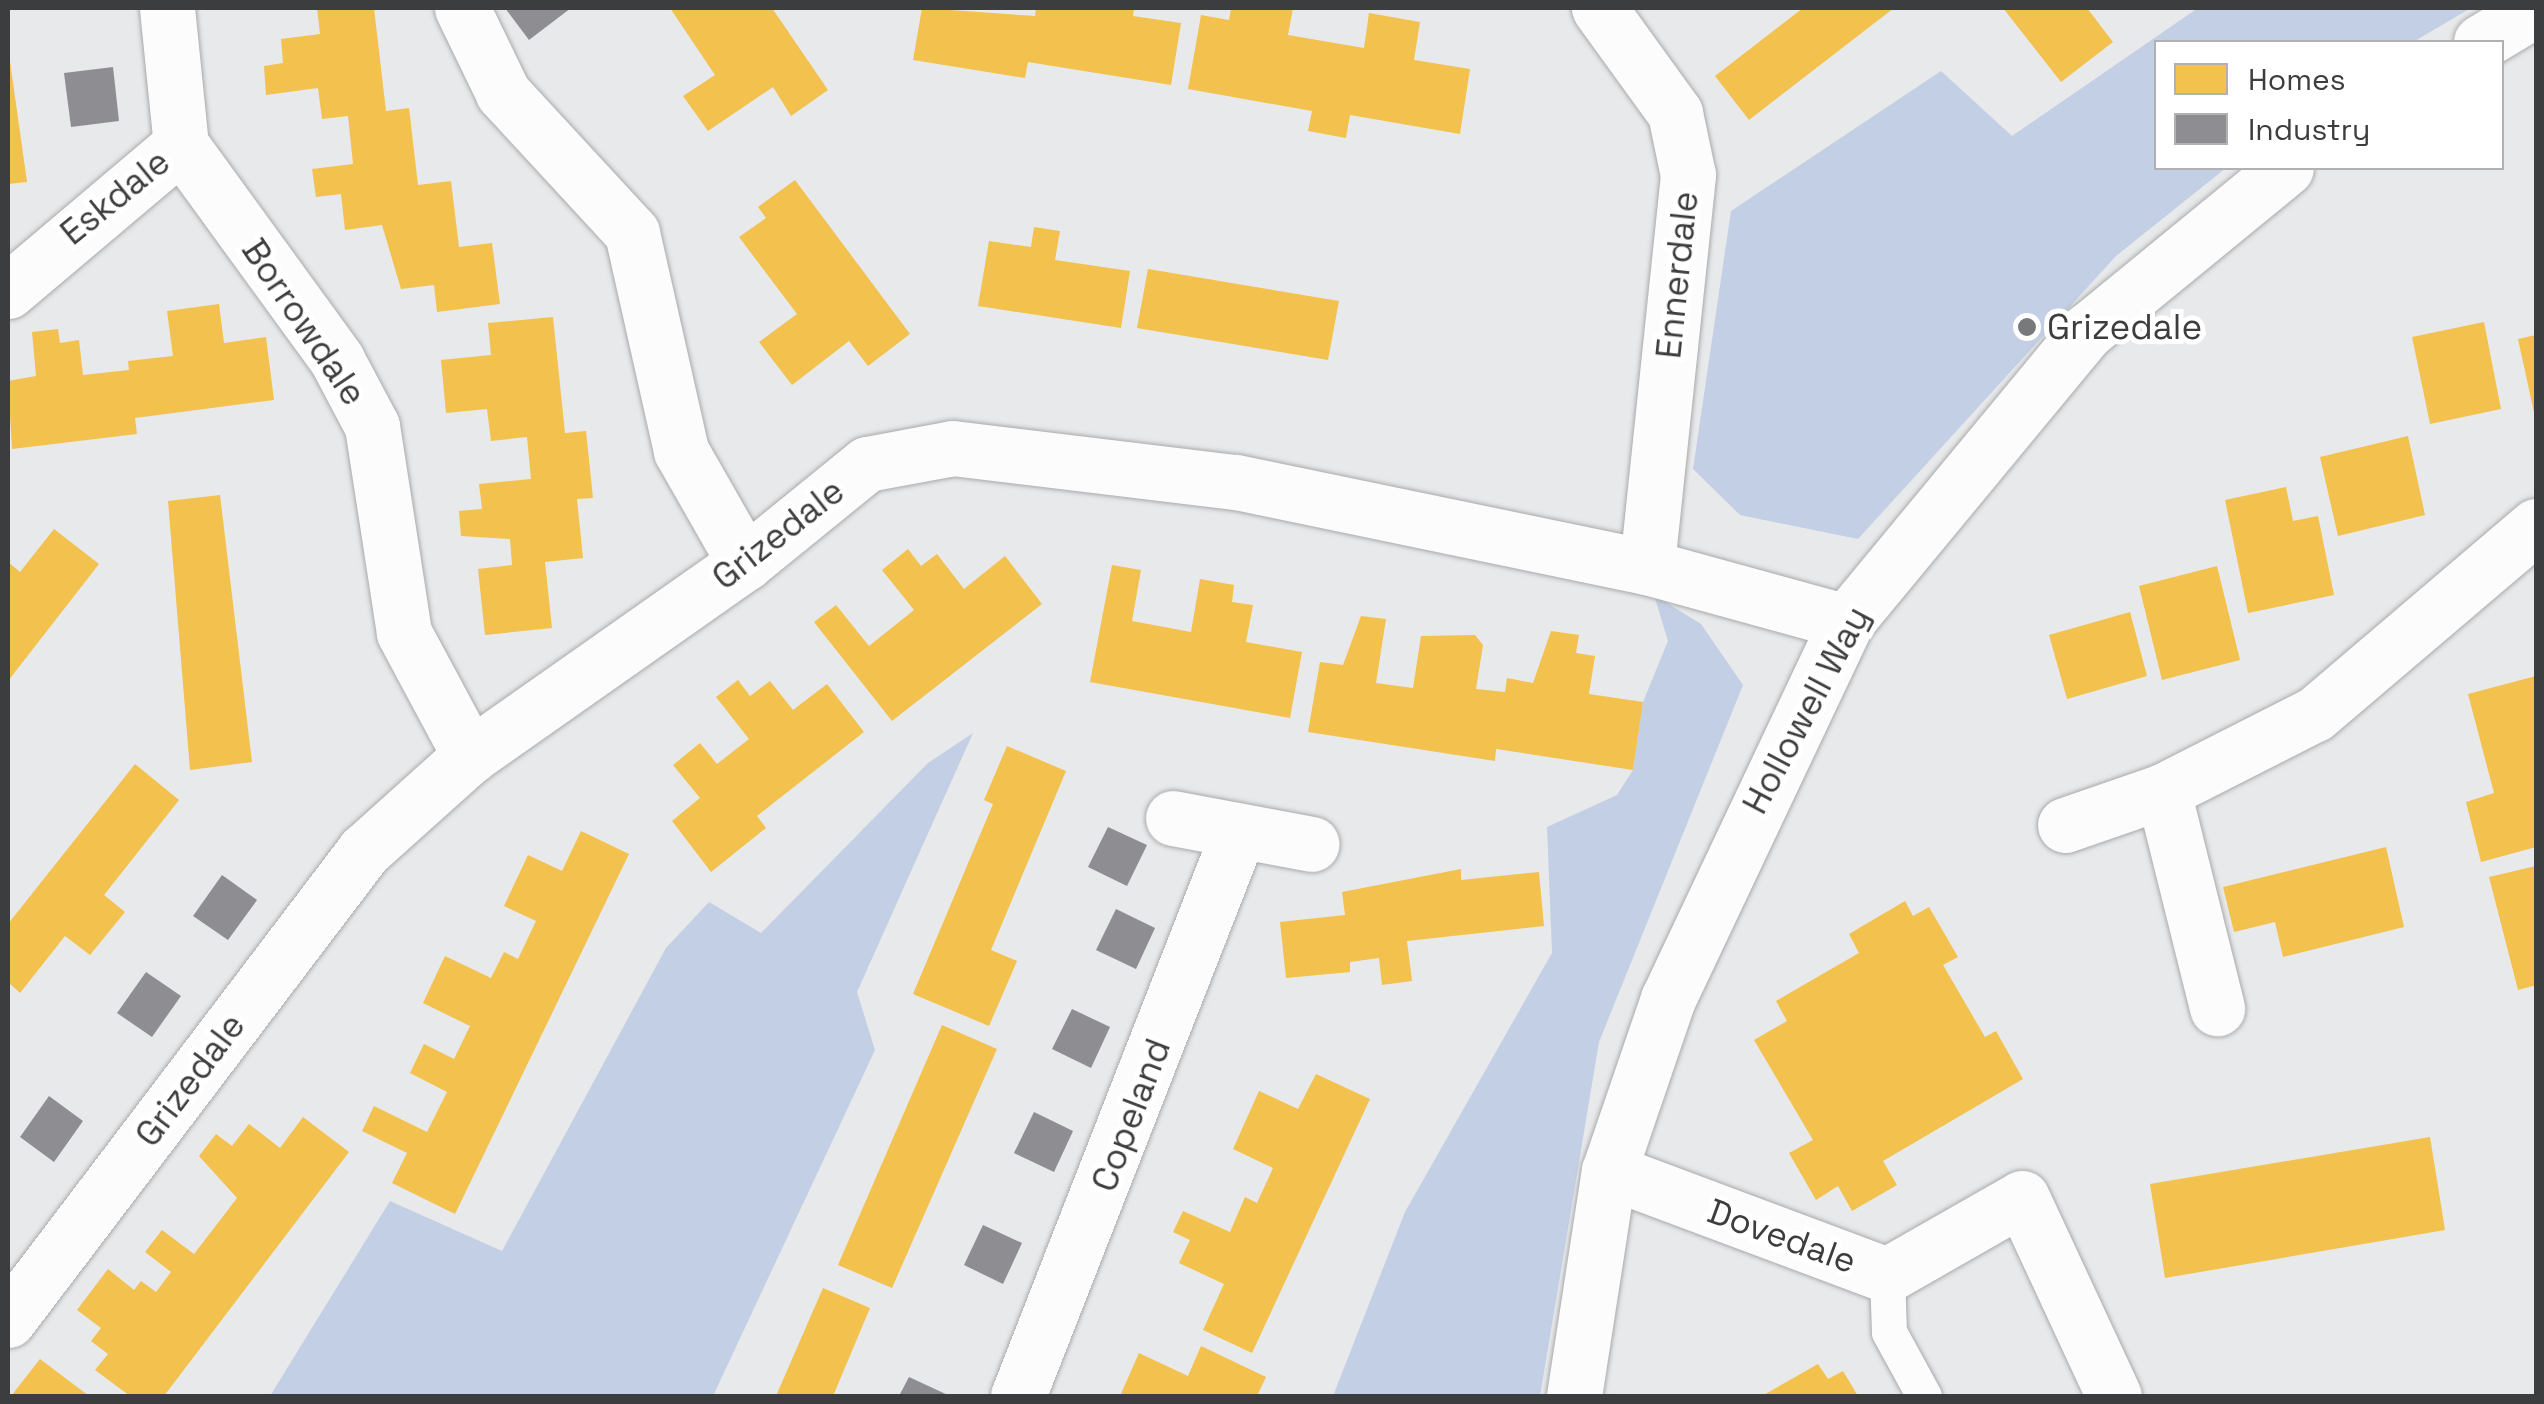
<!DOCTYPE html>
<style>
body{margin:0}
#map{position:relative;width:2544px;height:1404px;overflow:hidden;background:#e8e9eb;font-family:"Space Grotesk",sans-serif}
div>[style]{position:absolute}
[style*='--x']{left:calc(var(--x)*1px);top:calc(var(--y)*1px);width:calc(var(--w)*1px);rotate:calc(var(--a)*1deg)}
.green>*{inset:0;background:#c3cfe4}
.homes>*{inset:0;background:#f2c14e}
.industry>*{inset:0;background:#8d8d92}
.roads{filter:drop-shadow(0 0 2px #a9aaab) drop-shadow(0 0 2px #a9aaab)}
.lane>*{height:35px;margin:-17.5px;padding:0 17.5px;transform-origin:17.5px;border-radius:17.5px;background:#fcfcfc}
.street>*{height:55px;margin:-27.5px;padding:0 27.5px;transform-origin:27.5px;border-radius:27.5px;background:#fcfcfc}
.dots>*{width:28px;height:28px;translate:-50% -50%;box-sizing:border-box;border:5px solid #fff;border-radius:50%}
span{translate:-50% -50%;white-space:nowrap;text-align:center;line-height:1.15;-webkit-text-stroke:10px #fff;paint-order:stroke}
.street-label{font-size:35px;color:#3c3d3e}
.poi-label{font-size:35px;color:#3c3d3e}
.left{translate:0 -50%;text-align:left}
.frame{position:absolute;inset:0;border:10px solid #3c3d3e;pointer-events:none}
.legend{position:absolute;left:2154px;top:40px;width:350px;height:130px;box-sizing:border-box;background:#fff;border:2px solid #b1b1b2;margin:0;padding:12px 18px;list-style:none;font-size:30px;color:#3c3d3e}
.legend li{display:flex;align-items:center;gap:20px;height:50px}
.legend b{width:50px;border:2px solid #b1b1b2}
</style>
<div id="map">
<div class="green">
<i style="clip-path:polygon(2198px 8px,2471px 8px,2413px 42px,2156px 42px,2156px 168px,2226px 168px,2116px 256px,1858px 539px,1740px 515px,1693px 469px,1731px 211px,1941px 71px,2012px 136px)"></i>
<i style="clip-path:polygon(1654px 595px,1701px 624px,1743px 685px,1599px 1042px,1540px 1396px,1333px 1396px,1405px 1212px,1552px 953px,1547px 827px,1617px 795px,1633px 770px,1643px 702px,1668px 641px)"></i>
<i style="clip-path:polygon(973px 733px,857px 992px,875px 1050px,713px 1396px,270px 1396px,390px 1201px,502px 1251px,666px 948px,709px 902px,761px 933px,928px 763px)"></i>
</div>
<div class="homes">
<i style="clip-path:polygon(317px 8px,374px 8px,386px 111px,409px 108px,418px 185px,451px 181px,459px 247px,492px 243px,500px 304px,437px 312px,434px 285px,401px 289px,382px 225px,345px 230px,341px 194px,316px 197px,312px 169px,353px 164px,348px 116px,322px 119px,318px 88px,266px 95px,264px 66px,283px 63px,281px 39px,320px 34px)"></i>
<i style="clip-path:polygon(670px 8px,772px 8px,828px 90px,791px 116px,773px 87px,708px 131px,683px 96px,715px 75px)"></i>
<i style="clip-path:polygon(922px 8px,1035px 16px,1036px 8px,1134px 8px,1133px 16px,1181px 23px,1171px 85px,1028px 62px,1025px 78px,913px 60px)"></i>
<i style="clip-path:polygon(1231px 8px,1293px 8px,1288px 35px,1364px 48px,1369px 13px,1420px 22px,1414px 60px,1470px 69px,1460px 134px,1350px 115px,1346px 138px,1308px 131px,1312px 111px,1188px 89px,1201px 15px,1229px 20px)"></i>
<i style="clip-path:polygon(1803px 8px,1894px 8px,1749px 120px,1715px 76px)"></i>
<i style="clip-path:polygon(2003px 8px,2087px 8px,2113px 42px,2061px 82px)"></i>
<i style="clip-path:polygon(8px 47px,27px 182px,8px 184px)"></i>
<i style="clip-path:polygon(795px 180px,910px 334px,868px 366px,849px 341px,792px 385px,759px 342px,797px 314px,739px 237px,766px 218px,758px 207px)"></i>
<i style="clip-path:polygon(1034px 227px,1060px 231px,1055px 260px,1130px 271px,1121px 328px,978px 306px,989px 241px,1031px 247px)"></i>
<i style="clip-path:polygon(1148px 269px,1339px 301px,1328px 360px,1137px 328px)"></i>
<i style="clip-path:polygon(219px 304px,224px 343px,266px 337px,274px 400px,135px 418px,137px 434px,12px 449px,8px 381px,36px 376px,32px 332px,58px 329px,60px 343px,79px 340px,83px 375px,129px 370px,128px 361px,173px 356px,167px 311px)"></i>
<i style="clip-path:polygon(553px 317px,565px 433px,586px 431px,593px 498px,577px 499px,583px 558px,545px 562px,552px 628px,485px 635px,478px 569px,512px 565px,510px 539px,461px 536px,459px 511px,482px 509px,479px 484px,531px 479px,527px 437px,491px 441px,487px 409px,446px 413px,441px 360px,491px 355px,488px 323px)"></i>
<i style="clip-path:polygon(2484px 322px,2501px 409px,2430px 424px,2412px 337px)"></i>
<i style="clip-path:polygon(2536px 335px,2536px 417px,2535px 417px,2518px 339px)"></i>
<i style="clip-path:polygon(2408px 436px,2425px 515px,2338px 536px,2320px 457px)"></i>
<i style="clip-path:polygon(2286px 487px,2293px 521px,2318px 516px,2334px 595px,2248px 613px,2225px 500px)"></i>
<i style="clip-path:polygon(220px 495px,252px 762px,190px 770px,168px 501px)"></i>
<i style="clip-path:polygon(54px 529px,99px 564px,8px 681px,8px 562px,20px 572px)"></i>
<i style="clip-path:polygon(908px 549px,921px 566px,937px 554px,964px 589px,1005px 556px,1042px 604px,892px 721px,814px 622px,836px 605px,869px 646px,914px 610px,882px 570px)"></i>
<i style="clip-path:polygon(1112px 565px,1141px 570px,1132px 621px,1191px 632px,1200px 579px,1234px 585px,1232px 602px,1253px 605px,1246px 642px,1302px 652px,1290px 718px,1090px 682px)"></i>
<i style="clip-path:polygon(2217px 566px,2240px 660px,2162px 680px,2139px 586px)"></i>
<i style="clip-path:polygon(2130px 612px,2147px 676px,2067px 699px,2049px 635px)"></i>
<i style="clip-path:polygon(1361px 616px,1386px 619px,1376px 683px,1413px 688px,1421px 636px,1475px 635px,1483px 645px,1476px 689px,1505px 692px,1507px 678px,1533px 683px,1551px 631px,1579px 635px,1576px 653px,1595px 656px,1589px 694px,1643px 702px,1633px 770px,1496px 749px,1495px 761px,1308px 732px,1320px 662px,1343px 665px)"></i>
<i style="clip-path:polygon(2536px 676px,2536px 847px,2481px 862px,2466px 802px,2494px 793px,2468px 694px)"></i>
<i style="clip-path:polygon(738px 680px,750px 696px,770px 681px,793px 710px,827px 684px,864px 732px,757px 816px,766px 828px,711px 872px,672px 821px,700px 798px,673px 765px,700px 743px,717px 764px,749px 739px,716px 697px)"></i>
<i style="clip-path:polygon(1007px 746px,1066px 771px,991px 950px,1017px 961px,989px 1026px,913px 994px,993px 804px,984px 800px)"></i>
<i style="clip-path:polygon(135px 764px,179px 800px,104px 895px,125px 912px,90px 955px,65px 936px,20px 993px,8px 982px,8px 924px)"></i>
<i style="clip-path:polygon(581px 831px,629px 854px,455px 1214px,392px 1183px,407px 1153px,362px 1131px,374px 1106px,427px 1132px,447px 1092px,410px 1073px,424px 1044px,454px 1059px,470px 1026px,423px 1003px,445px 956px,491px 978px,504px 952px,518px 959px,536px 921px,504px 906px,528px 855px,562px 871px)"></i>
<i style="clip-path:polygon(2386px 847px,2404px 927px,2283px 957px,2275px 922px,2234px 932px,2223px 887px)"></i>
<i style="clip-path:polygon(2536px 866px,2536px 985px,2518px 990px,2489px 877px)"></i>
<i style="clip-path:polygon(1461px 869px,1461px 880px,1539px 872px,1544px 926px,1407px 941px,1412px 981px,1382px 985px,1379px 958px,1350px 962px,1350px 972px,1286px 978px,1280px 922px,1345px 915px,1342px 892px)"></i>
<i style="clip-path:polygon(1905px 901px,1913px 916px,1929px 907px,1958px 957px,1943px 965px,1985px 1037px,1996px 1031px,2023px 1079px,1883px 1161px,1897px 1185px,1852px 1211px,1838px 1186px,1816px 1200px,1789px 1153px,1813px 1140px,1754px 1040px,1787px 1021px,1776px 1001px,1859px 953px,1849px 934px)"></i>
<i style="clip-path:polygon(942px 1025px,997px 1049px,892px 1288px,838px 1265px)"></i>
<i style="clip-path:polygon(1316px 1074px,1370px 1099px,1252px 1353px,1203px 1330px,1224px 1284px,1179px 1263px,1190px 1240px,1173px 1232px,1183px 1211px,1230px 1232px,1245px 1197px,1257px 1203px,1273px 1168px,1233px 1149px,1259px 1091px,1298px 1109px)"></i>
<i style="clip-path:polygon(303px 1117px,349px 1152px,164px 1396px,130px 1396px,95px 1370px,108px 1354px,91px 1341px,101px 1328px,77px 1310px,108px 1269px,134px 1290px,141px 1281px,156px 1292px,171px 1272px,145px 1252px,162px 1230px,194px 1254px,221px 1219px,237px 1198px,199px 1156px,216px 1134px,232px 1146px,249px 1124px,280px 1148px)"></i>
<i style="clip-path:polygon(2430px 1137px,2445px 1230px,2165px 1278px,2150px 1184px)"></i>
<i style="clip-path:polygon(823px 1288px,870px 1308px,833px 1396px,776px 1396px)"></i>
<i style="clip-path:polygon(1201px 1346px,1266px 1377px,1257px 1396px,1120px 1396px,1139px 1353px,1188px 1376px)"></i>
<i style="clip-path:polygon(40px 1359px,89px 1396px,11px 1396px)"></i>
<i style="clip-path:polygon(1818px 1364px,1828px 1379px,1843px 1371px,1858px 1396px,1762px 1396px)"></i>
</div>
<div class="industry">
<i style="clip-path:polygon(505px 8px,571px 8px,529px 40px)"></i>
<i style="clip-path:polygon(113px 67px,119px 121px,71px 127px,64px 73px)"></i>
<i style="clip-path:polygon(1108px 827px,1147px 845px,1127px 886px,1088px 867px)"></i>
<i style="clip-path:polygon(222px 875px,257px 900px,228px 940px,193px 916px)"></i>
<i style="clip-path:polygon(1116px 909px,1155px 928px,1136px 969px,1096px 950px)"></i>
<i style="clip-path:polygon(146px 972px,181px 996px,152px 1037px,117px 1013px)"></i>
<i style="clip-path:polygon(1072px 1009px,1110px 1027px,1091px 1068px,1052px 1049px)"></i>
<i style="clip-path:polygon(49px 1096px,83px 1121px,54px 1162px,20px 1137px)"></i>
<i style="clip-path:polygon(1034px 1112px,1073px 1131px,1054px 1172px,1014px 1153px)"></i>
<i style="clip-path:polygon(983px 1225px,1022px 1243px,1003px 1284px,964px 1265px)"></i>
<i style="clip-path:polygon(909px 1377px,950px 1396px,899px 1396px)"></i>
</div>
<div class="roads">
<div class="lane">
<i style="--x:1887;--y:1275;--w:57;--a:88"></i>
<i style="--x:1889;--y:1332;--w:73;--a:61.3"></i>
</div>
<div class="street">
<i style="--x:167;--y:8;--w:138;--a:84.2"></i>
<i style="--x:181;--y:145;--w:266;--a:54"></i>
<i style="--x:337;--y:360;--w:75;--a:62.1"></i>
<i style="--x:372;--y:426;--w:209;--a:81.2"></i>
<i style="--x:404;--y:633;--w:140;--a:61.8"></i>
<i style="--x:462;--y:8;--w:94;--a:64.2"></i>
<i style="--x:503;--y:93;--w:190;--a:47.3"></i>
<i style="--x:632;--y:233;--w:223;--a:77.3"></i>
<i style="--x:681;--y:451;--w:129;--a:60.3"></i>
<i style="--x:1599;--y:8;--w:130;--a:54.1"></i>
<i style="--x:1675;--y:113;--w:63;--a:78.2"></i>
<i style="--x:1688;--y:175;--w:394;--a:96"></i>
<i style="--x:2481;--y:42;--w:64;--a:-31"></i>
<i style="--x:8;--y:291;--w:226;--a:-40.2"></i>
<i style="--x:2163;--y:791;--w:224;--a:76"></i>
<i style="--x:1173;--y:818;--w:141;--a:10.6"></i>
<i style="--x:2065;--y:825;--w:104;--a:-19.1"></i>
<i style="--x:2163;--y:791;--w:170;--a:-26.9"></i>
<i style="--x:2315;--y:714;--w:290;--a:-40.4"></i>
<i style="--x:1609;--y:1171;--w:297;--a:20.5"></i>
<i style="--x:1887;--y:1275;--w:155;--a:-29.7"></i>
<i style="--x:2022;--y:1198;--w:218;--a:65.1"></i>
<i style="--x:8;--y:1320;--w:589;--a:-52.8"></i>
<i style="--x:364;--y:851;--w:142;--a:-41.9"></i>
<i style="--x:470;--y:756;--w:336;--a:-35.1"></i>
<i style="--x:745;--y:563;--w:157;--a:-39.1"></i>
<i style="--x:867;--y:464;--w:87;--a:-10.5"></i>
<i style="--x:953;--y:448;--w:285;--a:6.9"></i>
<i style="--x:1236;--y:482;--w:420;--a:11.7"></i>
<i style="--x:1647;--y:567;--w:206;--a:15.4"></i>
<i style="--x:1018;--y:1396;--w:607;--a:-68.64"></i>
<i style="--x:1574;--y:1396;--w:228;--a:-81.2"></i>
<i style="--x:1609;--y:1171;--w:182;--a:-71.1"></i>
<i style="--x:1668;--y:999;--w:417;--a:-64.7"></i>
<i style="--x:1846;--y:622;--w:378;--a:-50.4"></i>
<i style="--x:2087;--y:331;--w:257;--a:-39.3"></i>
</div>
</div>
<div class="dots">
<i style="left:2027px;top:327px;background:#78797b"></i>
</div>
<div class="street-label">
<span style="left:115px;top:197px;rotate:-39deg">Eskdale</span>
<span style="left:1677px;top:275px;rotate:-84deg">Ennerdale</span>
<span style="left:304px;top:322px;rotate:56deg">Borrowdale</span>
<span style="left:778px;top:534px;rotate:-38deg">Grizedale</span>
<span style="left:1806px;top:710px;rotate:-62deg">Hollowell Way</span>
<span style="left:190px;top:1080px;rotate:-53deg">Grizedale</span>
<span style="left:1131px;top:1115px;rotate:-69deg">Copeland</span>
<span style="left:1782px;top:1236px;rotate:20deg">Dovedale</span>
</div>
<div class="poi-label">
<span class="left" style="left:2047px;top:327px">Grizedale</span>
</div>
<div class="frame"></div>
<ul class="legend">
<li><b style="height:28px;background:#f2c14e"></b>Homes</li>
<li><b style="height:28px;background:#8d8d92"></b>Industry</li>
</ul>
</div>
